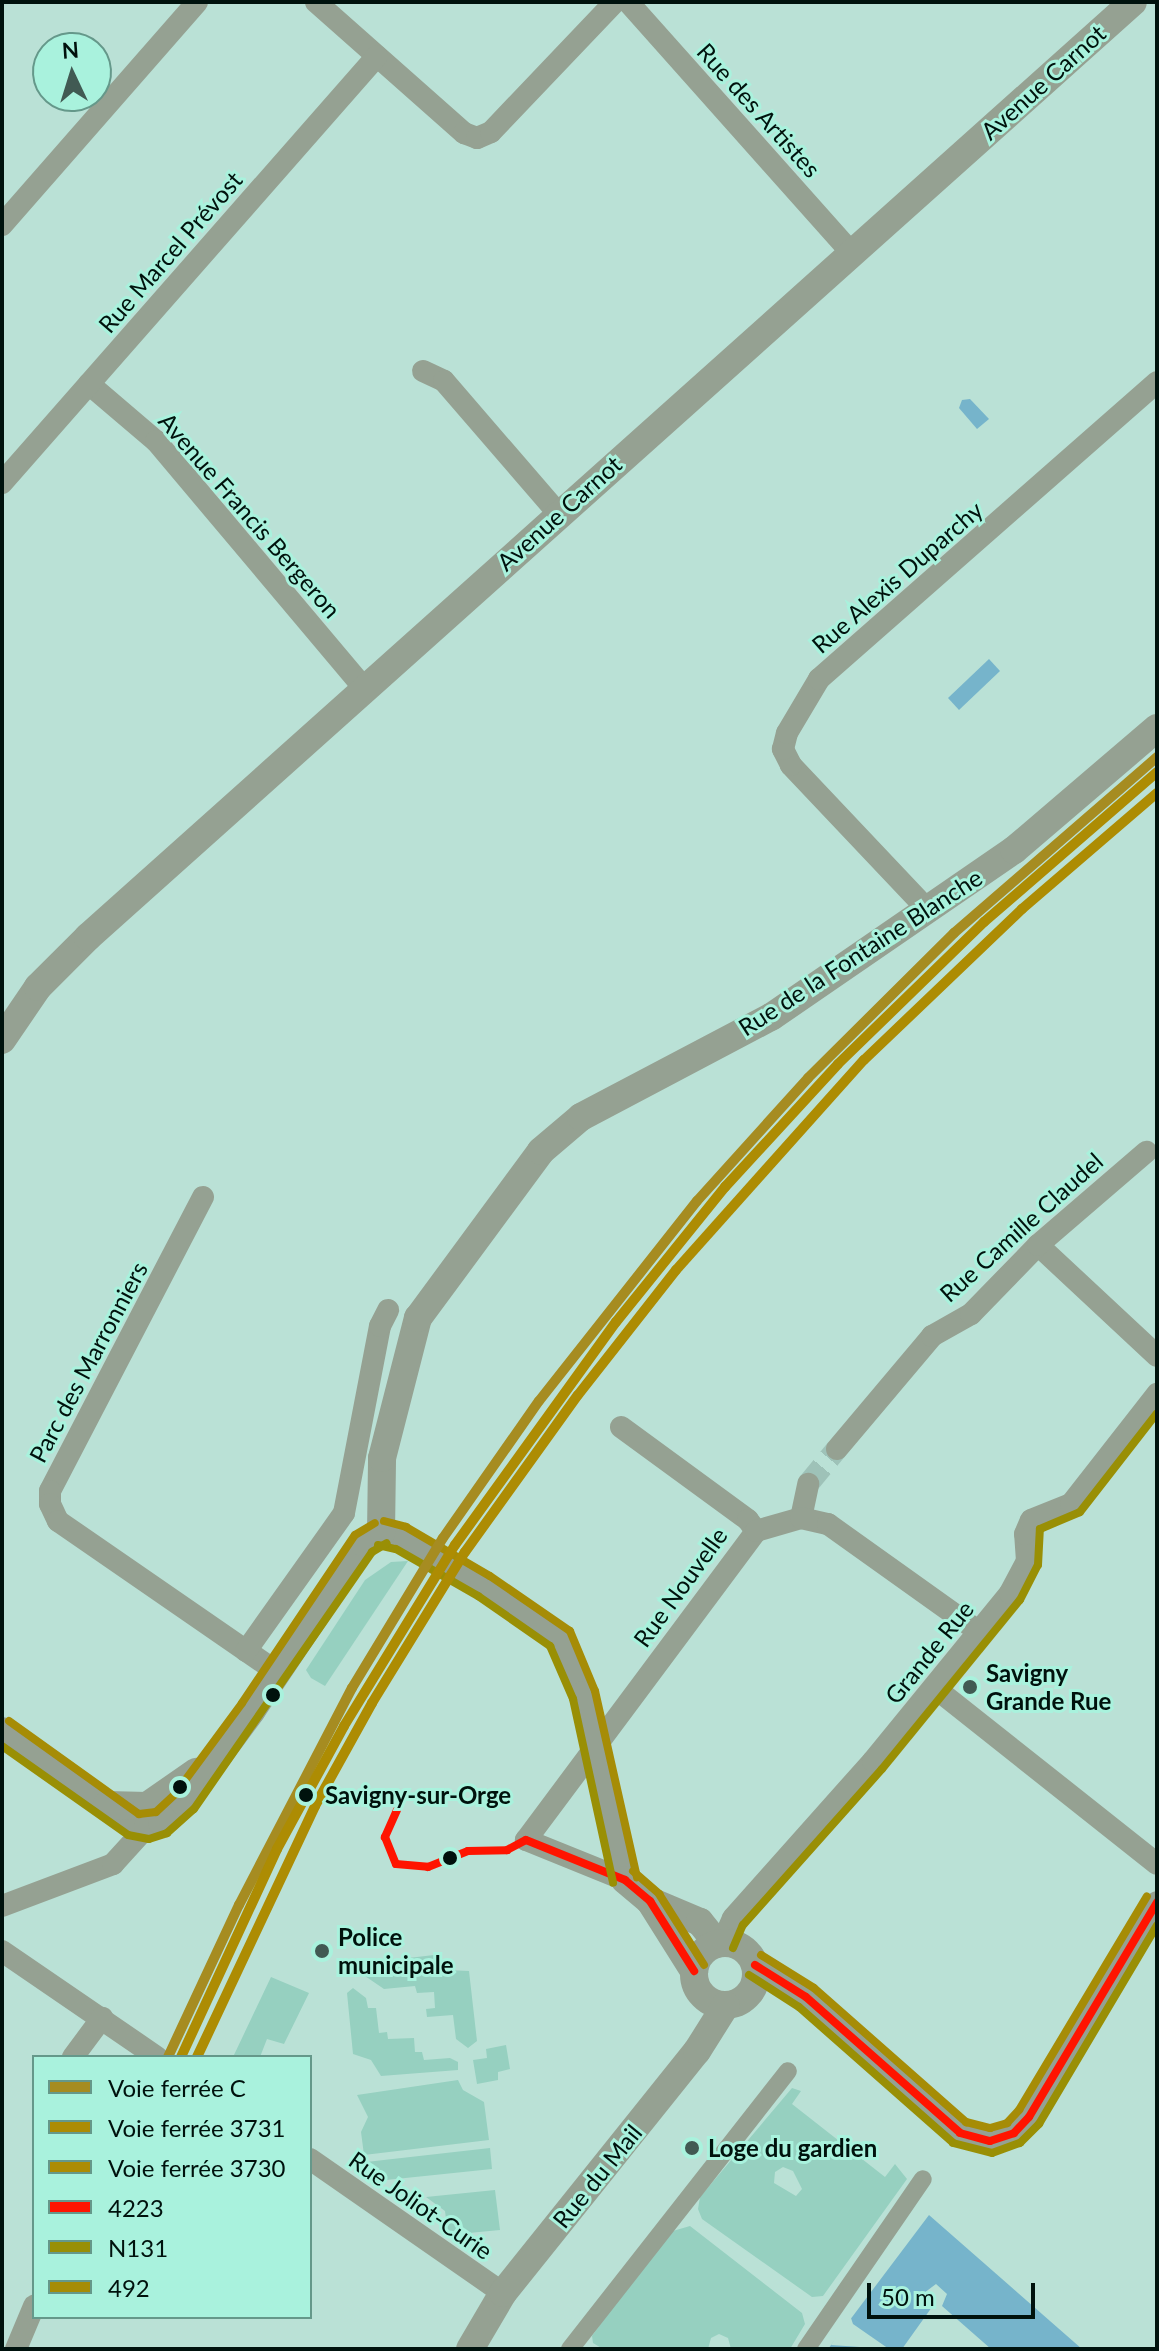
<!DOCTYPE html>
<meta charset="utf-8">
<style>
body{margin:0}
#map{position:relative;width:1159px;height:2351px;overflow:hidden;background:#bae1d6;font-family:Lato,sans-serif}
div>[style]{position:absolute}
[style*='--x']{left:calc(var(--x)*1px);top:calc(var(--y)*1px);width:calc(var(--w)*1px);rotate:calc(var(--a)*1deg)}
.green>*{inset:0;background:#96d0c0}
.water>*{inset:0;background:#76b4cb}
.pier>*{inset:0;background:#bae1d6}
.minor-tunnel>*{height:22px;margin-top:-11px;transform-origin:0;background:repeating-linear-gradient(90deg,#9ec2b8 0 22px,transparent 0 33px)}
.pedestrian>*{height:18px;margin:-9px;padding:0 9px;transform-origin:9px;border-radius:9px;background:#95a192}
.minor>*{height:22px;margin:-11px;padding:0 11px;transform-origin:11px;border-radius:11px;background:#95a192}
.tertiary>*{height:28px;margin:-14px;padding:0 14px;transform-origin:14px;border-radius:14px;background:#95a192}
.tertiary>.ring{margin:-14px;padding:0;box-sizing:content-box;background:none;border:28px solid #95a192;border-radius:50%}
.bus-1>*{height:8px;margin:-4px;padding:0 4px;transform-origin:4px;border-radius:4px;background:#ff1400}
.bus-2>*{height:8px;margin:-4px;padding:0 4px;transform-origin:4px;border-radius:4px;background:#998f05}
.bus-3>*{height:8px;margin:-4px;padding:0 4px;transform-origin:4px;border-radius:4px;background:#a68c06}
.rail-1>*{height:10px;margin:-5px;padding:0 5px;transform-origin:5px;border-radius:5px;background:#a68c21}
.rail-2>*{height:10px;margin:-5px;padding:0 5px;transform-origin:5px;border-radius:5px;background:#ad8c03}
.rail-3>*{height:10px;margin:-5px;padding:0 5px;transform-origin:5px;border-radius:5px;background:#ad8c03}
.dots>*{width:22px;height:22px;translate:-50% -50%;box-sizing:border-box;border:4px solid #a9f2dd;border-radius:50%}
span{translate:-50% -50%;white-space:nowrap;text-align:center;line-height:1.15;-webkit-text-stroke:6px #a9f2dd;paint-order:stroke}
.street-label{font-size:24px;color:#00120d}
.poi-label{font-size:24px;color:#00120d;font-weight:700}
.left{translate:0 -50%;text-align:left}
.stop-label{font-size:24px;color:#00120d;font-weight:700}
.frame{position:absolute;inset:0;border:4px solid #00120d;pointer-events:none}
.legend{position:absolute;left:32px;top:2055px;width:280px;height:264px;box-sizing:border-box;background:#a9f2dd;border:2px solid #65988a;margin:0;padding:10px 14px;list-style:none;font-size:24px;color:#00120d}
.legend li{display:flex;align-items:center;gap:16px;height:40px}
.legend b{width:40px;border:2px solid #65988a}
.north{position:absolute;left:32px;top:32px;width:80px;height:80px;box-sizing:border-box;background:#a9f2dd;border:2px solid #65988a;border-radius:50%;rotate:356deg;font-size:22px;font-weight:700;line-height:32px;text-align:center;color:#00120d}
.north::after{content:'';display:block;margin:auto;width:28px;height:36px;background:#415a53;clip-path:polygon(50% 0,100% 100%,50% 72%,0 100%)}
.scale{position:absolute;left:867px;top:2283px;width:168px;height:36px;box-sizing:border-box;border:4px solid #00120d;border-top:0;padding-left:10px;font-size:24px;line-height:28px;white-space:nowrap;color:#00120d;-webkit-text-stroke:6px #a9f2dd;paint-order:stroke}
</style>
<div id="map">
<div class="green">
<i style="clip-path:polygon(408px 1561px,325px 1686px,311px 1678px,306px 1670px,365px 1580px,391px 1562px)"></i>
<i style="clip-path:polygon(434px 1955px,445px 1970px,469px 1971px,477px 2041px,468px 2048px,456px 2039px,453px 2015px,427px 2017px,426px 2009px,435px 2008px,434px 1992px,417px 1993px,415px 1986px,384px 1989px,362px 1974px,366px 1963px)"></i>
<i style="clip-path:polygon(271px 1977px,309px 1993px,284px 2044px,267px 2039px,260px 2057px,233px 2057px)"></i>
<i style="clip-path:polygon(353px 1988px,366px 1998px,368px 2008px,376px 2008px,379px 2033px,387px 2032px,388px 2039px,414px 2038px,415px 2052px,422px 2052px,424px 2060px,450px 2058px,458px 2062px,458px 2070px,381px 2076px,371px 2060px,353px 2054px,347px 1993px)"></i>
<i style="clip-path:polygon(506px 2045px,510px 2069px,498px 2072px,498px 2080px,477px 2084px,473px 2060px,487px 2058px,486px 2049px)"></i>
<i style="clip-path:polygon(458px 2080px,463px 2090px,484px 2102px,489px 2140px,364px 2155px,361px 2132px,368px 2117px,357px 2095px)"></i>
<i style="clip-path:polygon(evenodd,792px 2088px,801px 2091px,792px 2104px,885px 2177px,895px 2164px,907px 2179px,823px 2296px,812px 2297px,702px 2219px,698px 2209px,700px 2197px,792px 2088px,783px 2167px,793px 2171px,802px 2189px,796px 2196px,774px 2183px,775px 2172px,783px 2167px)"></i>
<i style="clip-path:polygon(490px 2148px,492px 2169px,367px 2182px,366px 2162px)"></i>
<i style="clip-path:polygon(495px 2190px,500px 2230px,448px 2235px,445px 2211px,426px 2197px)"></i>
<i style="clip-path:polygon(690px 2226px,802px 2313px,805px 2324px,790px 2349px,731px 2349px,728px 2338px,719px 2334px,711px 2338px,708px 2349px,603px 2349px,593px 2343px,592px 2336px,666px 2233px)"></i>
</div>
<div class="water">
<i style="clip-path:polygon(970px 399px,989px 419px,977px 429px,959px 408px,962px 400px)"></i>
<i style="clip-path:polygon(989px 659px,1000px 671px,959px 710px,948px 698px)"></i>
<i style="clip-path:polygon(929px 2215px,1082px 2349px,991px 2349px,942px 2306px,947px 2294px,936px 2284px,924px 2293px,932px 2307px,902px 2349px,828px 2349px)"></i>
</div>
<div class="pier">
<i style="clip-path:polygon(850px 2315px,853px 2324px,889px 2349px,831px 2345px)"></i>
</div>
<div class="minor-tunnel">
<i style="--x:808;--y:1484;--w:45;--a:-50.4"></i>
</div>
<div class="pedestrian">
<i style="--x:570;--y:2349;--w:353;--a:-51.9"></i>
<i style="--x:806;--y:2349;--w:206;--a:-55.5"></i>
</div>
<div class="minor">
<i style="--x:316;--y:2;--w:198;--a:41.5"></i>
<i style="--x:464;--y:133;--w:14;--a:21"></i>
<i style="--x:477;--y:138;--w:15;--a:-23"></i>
<i style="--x:491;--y:132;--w:180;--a:-46.4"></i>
<i style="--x:628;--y:2;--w:336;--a:48.3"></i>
<i style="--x:2;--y:225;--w:296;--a:-48.8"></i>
<i style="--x:423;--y:371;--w:23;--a:25"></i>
<i style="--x:444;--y:381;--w:174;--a:49.2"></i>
<i style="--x:89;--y:384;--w:88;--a:40.4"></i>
<i style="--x:156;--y:441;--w:323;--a:49.9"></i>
<i style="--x:2;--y:483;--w:568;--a:-48.71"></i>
<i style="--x:926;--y:908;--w:197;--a:-133.4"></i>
<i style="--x:791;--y:765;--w:18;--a:-117"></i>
<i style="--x:783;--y:749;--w:16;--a:-76"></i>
<i style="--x:787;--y:733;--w:63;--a:-59.3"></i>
<i style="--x:819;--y:679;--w:450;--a:-41.3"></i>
<i style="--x:203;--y:1197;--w:331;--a:117.5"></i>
<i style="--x:50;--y:1491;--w:13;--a:90"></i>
<i style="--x:50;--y:1504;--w:19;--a:65"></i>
<i style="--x:58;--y:1521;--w:267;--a:34.6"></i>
<i style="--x:1038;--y:1245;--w:163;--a:43"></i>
<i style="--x:621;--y:1427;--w:157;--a:36.2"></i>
<i style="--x:748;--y:1520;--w:14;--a:54"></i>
<i style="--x:837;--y:1449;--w:148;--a:-49.9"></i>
<i style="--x:932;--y:1336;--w:45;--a:-29.4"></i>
<i style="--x:971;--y:1314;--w:96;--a:-45.8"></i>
<i style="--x:1038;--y:1245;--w:143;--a:-40.7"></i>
<i style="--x:801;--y:1518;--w:35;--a:-78"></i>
<i style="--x:246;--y:1651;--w:169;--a:-54.6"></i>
<i style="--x:344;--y:1513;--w:190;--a:-79.1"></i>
<i style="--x:380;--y:1326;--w:18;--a:-63"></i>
<i style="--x:935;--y:1688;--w:283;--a:38.4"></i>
<i style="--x:625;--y:1880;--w:107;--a:-158"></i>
<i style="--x:526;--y:1840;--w:385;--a:-53.3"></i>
<i style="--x:756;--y:1531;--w:47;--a:-16.1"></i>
<i style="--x:801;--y:1518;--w:28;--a:13"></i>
<i style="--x:828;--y:1524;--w:176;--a:35.5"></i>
<i style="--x:2;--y:1906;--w:119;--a:-20.7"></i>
<i style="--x:113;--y:1864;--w:61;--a:-47.7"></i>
<i style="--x:722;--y:1943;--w:27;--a:-66"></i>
<i style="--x:733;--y:1918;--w:210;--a:-48.3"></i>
<i style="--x:873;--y:1761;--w:217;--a:-50.8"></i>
<i style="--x:1010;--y:1593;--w:36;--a:-62"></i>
<i style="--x:1027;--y:1561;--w:27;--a:-94"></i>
<i style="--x:1025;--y:1534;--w:15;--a:-67"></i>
<i style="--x:1031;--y:1520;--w:43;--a:-21.8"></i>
<i style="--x:1071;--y:1504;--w:140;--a:-52"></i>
<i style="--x:2;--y:1951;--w:188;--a:34.4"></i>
<i style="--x:755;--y:1965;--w:60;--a:32.1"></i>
<i style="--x:806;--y:1997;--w:205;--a:41.4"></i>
<i style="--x:960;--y:2133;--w:31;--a:15"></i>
<i style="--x:990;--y:2141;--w:25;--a:-18"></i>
<i style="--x:1014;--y:2133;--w:22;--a:-47"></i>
<i style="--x:1029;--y:2117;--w:250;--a:-59.2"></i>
<i style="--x:73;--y:2057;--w:49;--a:-53.4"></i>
<i style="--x:310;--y:2159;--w:235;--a:34.8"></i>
<i style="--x:16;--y:2349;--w:47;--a:-67.3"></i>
</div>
<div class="tertiary">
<i style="--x:2;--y:1040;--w:64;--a:-55.8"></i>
<i style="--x:38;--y:987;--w:71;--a:-45"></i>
<i style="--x:88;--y:937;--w:1402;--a:-41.82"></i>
<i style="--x:381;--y:1533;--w:75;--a:-89.2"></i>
<i style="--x:382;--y:1458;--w:145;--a:-75.6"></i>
<i style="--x:418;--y:1318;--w:207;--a:-53.6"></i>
<i style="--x:541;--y:1151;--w:52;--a:-40.4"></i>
<i style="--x:581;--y:1117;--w:215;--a:-27.8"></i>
<i style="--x:771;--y:1017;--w:295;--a:-34.5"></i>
<i style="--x:1014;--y:850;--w:188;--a:-40.5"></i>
<i style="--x:381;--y:1533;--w:21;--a:14"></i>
<i style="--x:401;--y:1538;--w:96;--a:30"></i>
<i style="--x:484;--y:1586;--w:92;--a:34.4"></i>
<i style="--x:560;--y:1638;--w:62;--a:67.2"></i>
<i style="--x:584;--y:1695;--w:189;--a:77.5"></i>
<i style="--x:625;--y:1880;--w:33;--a:40"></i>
<i style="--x:650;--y:1901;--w:83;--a:57.8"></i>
<i style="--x:2;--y:1731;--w:162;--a:35.5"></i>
<i style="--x:134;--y:1825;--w:14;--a:8"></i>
<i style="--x:148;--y:1827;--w:15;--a:-20"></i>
<i style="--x:162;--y:1822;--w:30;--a:-42"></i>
<i style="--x:184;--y:1802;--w:114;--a:-53.5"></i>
<i style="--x:252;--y:1710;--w:201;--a:-56.2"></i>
<i style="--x:364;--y:1543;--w:20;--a:-30"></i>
<i style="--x:107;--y:1805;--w:40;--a:1.4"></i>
<i style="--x:147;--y:1806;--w:60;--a:-34.8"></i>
<i style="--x:650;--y:1901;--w:54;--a:22.8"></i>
<i style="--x:700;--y:1922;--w:28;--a:51"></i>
<i class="ring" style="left:694px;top:1943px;width:34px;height:34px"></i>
<i style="--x:470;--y:2349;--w:65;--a:-59.5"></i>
<i style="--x:503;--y:2293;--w:310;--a:-51.3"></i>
<i style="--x:697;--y:2051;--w:54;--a:-57.8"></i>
</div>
<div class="bus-1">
<i style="--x:397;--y:1810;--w:30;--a:114"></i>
<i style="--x:385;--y:1837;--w:29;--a:68"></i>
<i style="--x:396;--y:1864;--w:32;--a:5"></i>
<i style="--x:428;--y:1867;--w:43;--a:-21.8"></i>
<i style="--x:468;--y:1851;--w:39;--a:-1"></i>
<i style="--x:507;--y:1850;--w:21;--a:-28"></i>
<i style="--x:526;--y:1840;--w:107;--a:22"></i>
<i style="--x:625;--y:1880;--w:33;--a:40"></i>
<i style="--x:650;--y:1901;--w:83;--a:57.8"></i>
<i style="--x:755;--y:1965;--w:60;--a:32.1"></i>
<i style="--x:806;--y:1997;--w:205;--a:41.4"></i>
<i style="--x:960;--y:2133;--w:31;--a:15"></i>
<i style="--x:990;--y:2141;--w:25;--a:-18"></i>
<i style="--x:1014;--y:2133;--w:22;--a:-47"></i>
<i style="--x:1029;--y:2117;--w:250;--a:-59.2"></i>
</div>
<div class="bus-2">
<i style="--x:378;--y:1545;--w:18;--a:13"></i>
<i style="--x:396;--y:1549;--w:95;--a:29.8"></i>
<i style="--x:478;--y:1596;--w:88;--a:34.8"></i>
<i style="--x:550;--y:1646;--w:58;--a:66.5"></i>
<i style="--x:573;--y:1699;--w:188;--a:77.7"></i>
<i style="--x:2;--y:1746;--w:154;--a:35.2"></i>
<i style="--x:128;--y:1835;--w:21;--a:11"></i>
<i style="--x:149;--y:1839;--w:19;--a:-18"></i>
<i style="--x:167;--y:1833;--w:36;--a:-42"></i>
<i style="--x:194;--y:1809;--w:313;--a:-55.3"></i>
<i style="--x:372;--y:1552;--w:17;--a:-31"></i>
<i style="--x:733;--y:1948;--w:25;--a:-67"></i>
<i style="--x:743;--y:1925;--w:209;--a:-48.3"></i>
<i style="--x:882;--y:1769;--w:218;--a:-50.8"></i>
<i style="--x:1020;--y:1600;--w:39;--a:-63"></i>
<i style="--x:1038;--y:1565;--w:36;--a:-87"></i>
<i style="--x:1040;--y:1529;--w:43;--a:-23"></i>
<i style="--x:1080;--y:1512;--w:125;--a:-52.1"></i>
<i style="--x:749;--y:1975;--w:59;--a:32.6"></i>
<i style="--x:799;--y:2007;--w:205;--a:41.4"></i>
<i style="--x:953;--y:2143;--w:40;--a:14.4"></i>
<i style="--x:992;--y:2153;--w:30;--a:-20"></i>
<i style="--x:1020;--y:2143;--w:27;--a:-45"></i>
<i style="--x:1039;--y:2124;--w:231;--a:-59.3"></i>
</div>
<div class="bus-3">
<i style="--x:384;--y:1521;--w:23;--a:15"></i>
<i style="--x:406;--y:1527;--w:97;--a:30.3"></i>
<i style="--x:490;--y:1576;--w:97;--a:34.5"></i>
<i style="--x:570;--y:1631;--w:65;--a:67.4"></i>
<i style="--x:595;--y:1691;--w:191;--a:77.3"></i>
<i style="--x:9;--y:1721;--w:160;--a:35.6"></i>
<i style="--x:139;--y:1814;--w:17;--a:-7"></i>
<i style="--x:156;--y:1812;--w:26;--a:-43"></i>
<i style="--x:175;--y:1794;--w:113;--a:-53.6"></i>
<i style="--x:242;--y:1703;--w:202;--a:-56.1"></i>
<i style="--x:355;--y:1535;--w:23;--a:-31"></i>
<i style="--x:633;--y:1871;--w:35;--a:41"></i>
<i style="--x:659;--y:1894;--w:84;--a:57.6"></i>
<i style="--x:761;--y:1955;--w:62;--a:31.9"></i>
<i style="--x:814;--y:1988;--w:203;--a:41.4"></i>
<i style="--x:966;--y:2122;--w:25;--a:14"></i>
<i style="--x:990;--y:2128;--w:18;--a:-16"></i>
<i style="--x:1007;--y:2123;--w:18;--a:-47"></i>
<i style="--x:1019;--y:2110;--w:249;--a:-59.1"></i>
</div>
<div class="rail-1">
<i style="--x:168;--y:2057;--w:168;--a:-65"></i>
<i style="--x:239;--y:1905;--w:245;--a:-62.5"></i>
<i style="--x:352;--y:1688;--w:175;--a:-58.8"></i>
<i style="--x:443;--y:1538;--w:167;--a:-55"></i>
<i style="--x:539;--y:1401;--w:255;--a:-51.7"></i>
<i style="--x:697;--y:1201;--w:166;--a:-47.9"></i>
<i style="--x:808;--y:1078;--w:206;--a:-44.8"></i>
<i style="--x:954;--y:933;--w:269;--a:-40.9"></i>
</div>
<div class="rail-2">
<i style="--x:197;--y:2057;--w:277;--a:-64.8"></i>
<i style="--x:315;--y:1806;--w:118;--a:-61"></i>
<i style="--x:372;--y:1703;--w:177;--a:-58.4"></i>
<i style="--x:465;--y:1552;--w:193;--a:-54.3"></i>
<i style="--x:578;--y:1395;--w:159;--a:-51.9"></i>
<i style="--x:676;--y:1270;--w:282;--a:-48.2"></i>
<i style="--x:864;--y:1060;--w:219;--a:-43.7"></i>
<i style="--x:1022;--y:909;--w:178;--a:-40.7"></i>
</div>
<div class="rail-3">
<i style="--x:181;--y:2057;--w:229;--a:-65.2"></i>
<i style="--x:277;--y:1849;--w:140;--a:-61.4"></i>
<i style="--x:344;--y:1726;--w:212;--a:-58.5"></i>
<i style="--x:455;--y:1545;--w:275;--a:-54.2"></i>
<i style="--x:616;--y:1322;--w:174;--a:-51.1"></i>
<i style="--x:725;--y:1187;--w:167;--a:-47.4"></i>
<i style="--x:838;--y:1064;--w:204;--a:-44.2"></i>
<i style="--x:984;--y:922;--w:229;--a:-40.9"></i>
</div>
<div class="dots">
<i style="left:970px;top:1687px;background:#415a53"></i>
<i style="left:273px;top:1695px;background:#00120d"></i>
<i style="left:180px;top:1787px;background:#00120d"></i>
<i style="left:306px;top:1795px;background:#00120d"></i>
<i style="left:450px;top:1858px;background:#00120d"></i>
<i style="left:322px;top:1951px;background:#415a53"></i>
<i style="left:692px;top:2148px;background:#415a53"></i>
</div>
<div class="street-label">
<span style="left:1043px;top:82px;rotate:-42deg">Avenue Carnot</span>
<span style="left:759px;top:110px;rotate:48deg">Rue des Artistes</span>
<span style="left:170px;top:252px;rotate:-49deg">Rue Marcel Prévost</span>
<span style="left:559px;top:513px;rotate:-42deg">Avenue Carnot</span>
<span style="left:250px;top:515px;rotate:49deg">Avenue Francis Bergeron</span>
<span style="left:897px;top:577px;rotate:-41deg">Rue Alexis Duparchy</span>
<span style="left:860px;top:952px;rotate:-33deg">Rue de la Fontaine Blanche</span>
<span style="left:1021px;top:1227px;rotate:-42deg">Rue Camille Claudel</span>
<span style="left:88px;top:1362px;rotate:-62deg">Parc des Marronniers</span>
<span style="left:680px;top:1587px;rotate:-54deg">Rue Nouvelle</span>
<span style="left:929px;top:1652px;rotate:-51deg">Grande Rue</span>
<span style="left:597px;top:2176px;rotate:-51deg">Rue du Mail</span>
<span style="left:421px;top:2205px;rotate:35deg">Rue Joliot-Curie</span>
</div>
<div class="poi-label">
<span class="left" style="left:986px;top:1687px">Savigny<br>Grande Rue</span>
<span class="left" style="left:338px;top:1951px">Police<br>municipale</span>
<span class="left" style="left:708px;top:2148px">Loge du gardien</span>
</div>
<div class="stop-label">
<span class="left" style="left:325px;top:1795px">Savigny-sur-Orge</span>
</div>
<div class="frame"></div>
<ul class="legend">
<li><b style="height:10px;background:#a68c21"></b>Voie ferrée C</li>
<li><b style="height:10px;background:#ad8c03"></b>Voie ferrée 3731</li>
<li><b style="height:10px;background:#ad8c03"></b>Voie ferrée 3730</li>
<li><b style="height:10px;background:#ff1400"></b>4223</li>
<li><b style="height:10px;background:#998f05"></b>N131</li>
<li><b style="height:10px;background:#a68c06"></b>492</li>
</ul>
<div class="north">N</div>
<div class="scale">50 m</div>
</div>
